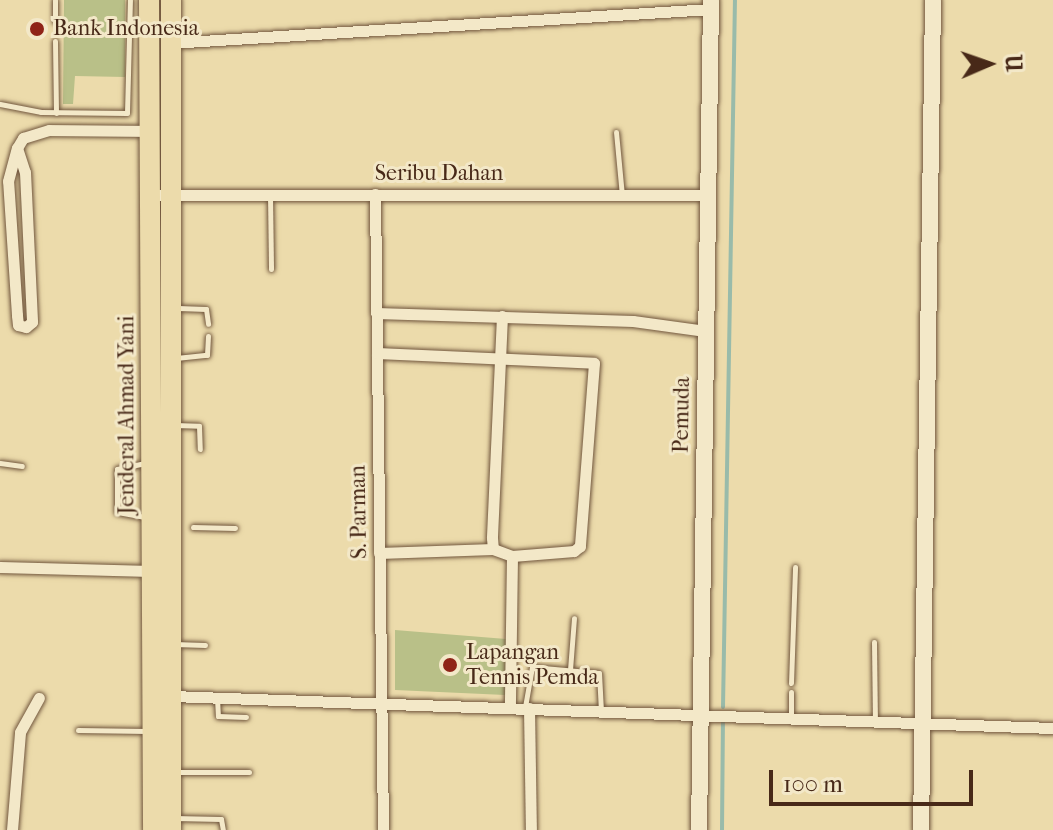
<!DOCTYPE html>
<style>
body{margin:0}
#map{position:relative;width:1053px;height:830px;overflow:hidden;background:#ecdbab;font-family:"IM FELL French Canon",serif}
div>[style]{position:absolute}
[style*='--x']{left:calc(var(--x)*1px);top:calc(var(--y)*1px);width:calc(var(--w)*1px);rotate:calc(var(--a)*1deg)}
.green>*{inset:0;background:#b9c088}
.stream>*{height:4px;margin:-2px;padding:0 2px;transform-origin:2px;border-radius:2px;background:#9ba}
.roads{filter:drop-shadow(0 0 2px #71563d) drop-shadow(0 0 2px #71563d)}
.lane>*{height:5px;margin:-2.5px;padding:0 2.5px;transform-origin:2.5px;border-radius:2.5px;background:#f3e8c8}
.street>*{height:11px;margin:-5.5px;padding:0 5.5px;transform-origin:5.5px;border-radius:5.5px;background:#f3e8c8}
.secondary>*{height:16px;margin:-8px;padding:0 8px;transform-origin:8px;border-radius:8px;background:#f3e8c8}
.highway>*{height:20px;margin:-10px;padding:0 10px;transform-origin:10px;border-radius:10px;background:#ecdbab}
.dots>*{width:22px;height:22px;translate:-50% -50%;box-sizing:border-box;border:4px solid #f3e8c8;border-radius:50%}
span{translate:-50% -50%;white-space:nowrap;text-align:center;line-height:1.15;-webkit-text-stroke:6px #f3e8c8;paint-order:stroke}
.poi-label{font-size:22px;color:#482918}
.left{translate:0 -50%;text-align:left}
.street-label{font-size:22px;color:#482918}
.north{position:absolute;left:949px;top:24px;width:80px;height:80px;-webkit-text-stroke:6px #f3e8c8;paint-order:stroke;rotate:88deg;font-size:22px;font-weight:700;line-height:32px;text-align:center;color:#482918}
.north::after{content:'';display:block;margin:auto;width:28px;height:36px;background:#482918;clip-path:polygon(50% 0,100% 100%,50% 72%,0 100%)}
.scale{position:absolute;left:769px;top:770px;width:204px;height:36px;box-sizing:border-box;border:4px solid #482918;border-top:0;padding-left:10px;font-size:24px;line-height:28px;white-space:nowrap;color:#482918;-webkit-text-stroke:6px #f3e8c8;paint-order:stroke}
</style>
<div id="map">
<div class="green">
<i style="clip-path:polygon(64px 0,125px 0,125px 77px,75px 76px,73px 104px,63px 104px)"></i>
<i style="clip-path:polygon(395px 630px,506px 639px,505px 695px,395px 690px)"></i>
</div>
<div class="stream">
<i style="--x:723;--y:707;--w:707;--a:-89.03"></i>
<i style="--x:722;--y:830;--w:109;--a:-89.5"></i>
</div>
<div class="roads">
<div class="lane">
<i style="--x:55;--y:0;--w:21;--a:90"></i>
<i style="--x:55;--y:41;--w:72;--a:89.2"></i>
<i style="--x:0;--y:104;--w:42;--a:11"></i>
<i style="--x:41;--y:112;--w:86;--a:0.7"></i>
<i style="--x:127;--y:113;--w:113;--a:-88.5"></i>
<i style="--x:616;--y:132;--w:63;--a:84.6"></i>
<i style="--x:270;--y:195;--w:74;--a:89.2"></i>
<i style="--x:178;--y:308;--w:28;--a:2"></i>
<i style="--x:206;--y:309;--w:15;--a:82"></i>
<i style="--x:176;--y:358;--w:31;--a:-6"></i>
<i style="--x:207;--y:355;--w:19;--a:-87"></i>
<i style="--x:174;--y:425;--w:25;--a:2"></i>
<i style="--x:199;--y:426;--w:23;--a:88"></i>
<i style="--x:0;--y:463;--w:22;--a:8"></i>
<i style="--x:145;--y:517;--w:28;--a:-170"></i>
<i style="--x:117;--y:512;--w:43;--a:-90"></i>
<i style="--x:117;--y:469;--w:30;--a:-12"></i>
<i style="--x:193;--y:527;--w:42;--a:1.4"></i>
<i style="--x:874;--y:642;--w:79;--a:89.3"></i>
<i style="--x:174;--y:644;--w:31;--a:2"></i>
<i style="--x:570;--y:670;--w:52;--a:-85.6"></i>
<i style="--x:791;--y:683;--w:116;--a:-88"></i>
<i style="--x:217;--y:698;--w:18;--a:87"></i>
<i style="--x:218;--y:716;--w:28;--a:2"></i>
<i style="--x:525;--y:707;--w:41;--a:-80.1"></i>
<i style="--x:532;--y:667;--w:67;--a:5.1"></i>
<i style="--x:599;--y:673;--w:36;--a:87"></i>
<i style="--x:791;--y:715;--w:23;--a:-90"></i>
<i style="--x:78;--y:730;--w:69;--a:0.8"></i>
<i style="--x:174;--y:772;--w:75;--a:0"></i>
<i style="--x:174;--y:818;--w:47;--a:1.2"></i>
<i style="--x:221;--y:819;--w:11;--a:80"></i>
</div>
<div class="street">
<i style="--x:170;--y:43;--w:541;--a:-3.6"></i>
<i style="--x:17;--y:148;--w:25;--a:72"></i>
<i style="--x:25;--y:172;--w:150;--a:87.3"></i>
<i style="--x:32;--y:322;--w:8;--a:140"></i>
<i style="--x:26;--y:327;--w:8;--a:-166"></i>
<i style="--x:18;--y:325;--w:10;--a:-96"></i>
<i style="--x:17;--y:315;--w:134;--a:-93.8"></i>
<i style="--x:8;--y:181;--w:34;--a:-75"></i>
<i style="--x:17;--y:148;--w:12;--a:-59"></i>
<i style="--x:23;--y:138;--w:27;--a:-17"></i>
<i style="--x:49;--y:130;--w:101;--a:0.6"></i>
<i style="--x:375;--y:194;--w:636;--a:89.28"></i>
<i style="--x:150;--y:195;--w:558;--a:0"></i>
<i style="--x:376;--y:313;--w:257;--a:1.8"></i>
<i style="--x:633;--y:321;--w:73;--a:7.9"></i>
<i style="--x:502;--y:316;--w:222;--a:92.6"></i>
<i style="--x:492;--y:538;--w:11;--a:85"></i>
<i style="--x:493;--y:549;--w:20;--a:20"></i>
<i style="--x:512;--y:556;--w:150;--a:90.8"></i>
<i style="--x:377;--y:353;--w:217;--a:2.6"></i>
<i style="--x:594;--y:363;--w:184;--a:94.4"></i>
<i style="--x:580;--y:546;--w:8;--a:140"></i>
<i style="--x:574;--y:551;--w:62;--a:175.4"></i>
<i style="--x:379;--y:553;--w:114;--a:-2"></i>
<i style="--x:0;--y:567;--w:151;--a:1.5"></i>
<i style="--x:171;--y:696;--w:883;--a:2.08"></i>
<i style="--x:529;--y:708;--w:122;--a:89.1"></i>
<i style="--x:12;--y:830;--w:98;--a:-85.3"></i>
<i style="--x:20;--y:732;--w:39;--a:-61"></i>
</div>
<div class="secondary">
<i style="--x:699;--y:830;--w:830;--a:-89.17"></i>
<i style="--x:921;--y:830;--w:830;--a:-89.17"></i>
</div>
<div class="highway">
<i style="--x:149;--y:0;--w:830;--a:89.72"></i>
<i style="--x:171;--y:830;--w:830;--a:-90"></i>
</div>
</div>
<div class="dots">
<i style="left:37px;top:29px;background:#8f2418"></i>
<i style="left:450px;top:665px;background:#8f2418"></i>
</div>
<div class="poi-label">
<span class="left" style="left:53px;top:29px">Bank Indonesia</span>
<span class="left" style="left:466px;top:665px">Lapangan<br>Tennis Pemda</span>
</div>
<div class="street-label">
<span style="left:439px;top:174px">Seribu Dahan</span>
<span style="left:127px;top:415px;rotate:-90deg">Jenderal Ahmad Yani</span>
<span style="left:682px;top:415px;rotate:-89deg">Pemuda</span>
<span style="left:359px;top:512px;rotate:-91deg">S. Parman</span>
</div>
<div class="north">U</div>
<div class="scale">100 m</div>
</div>
